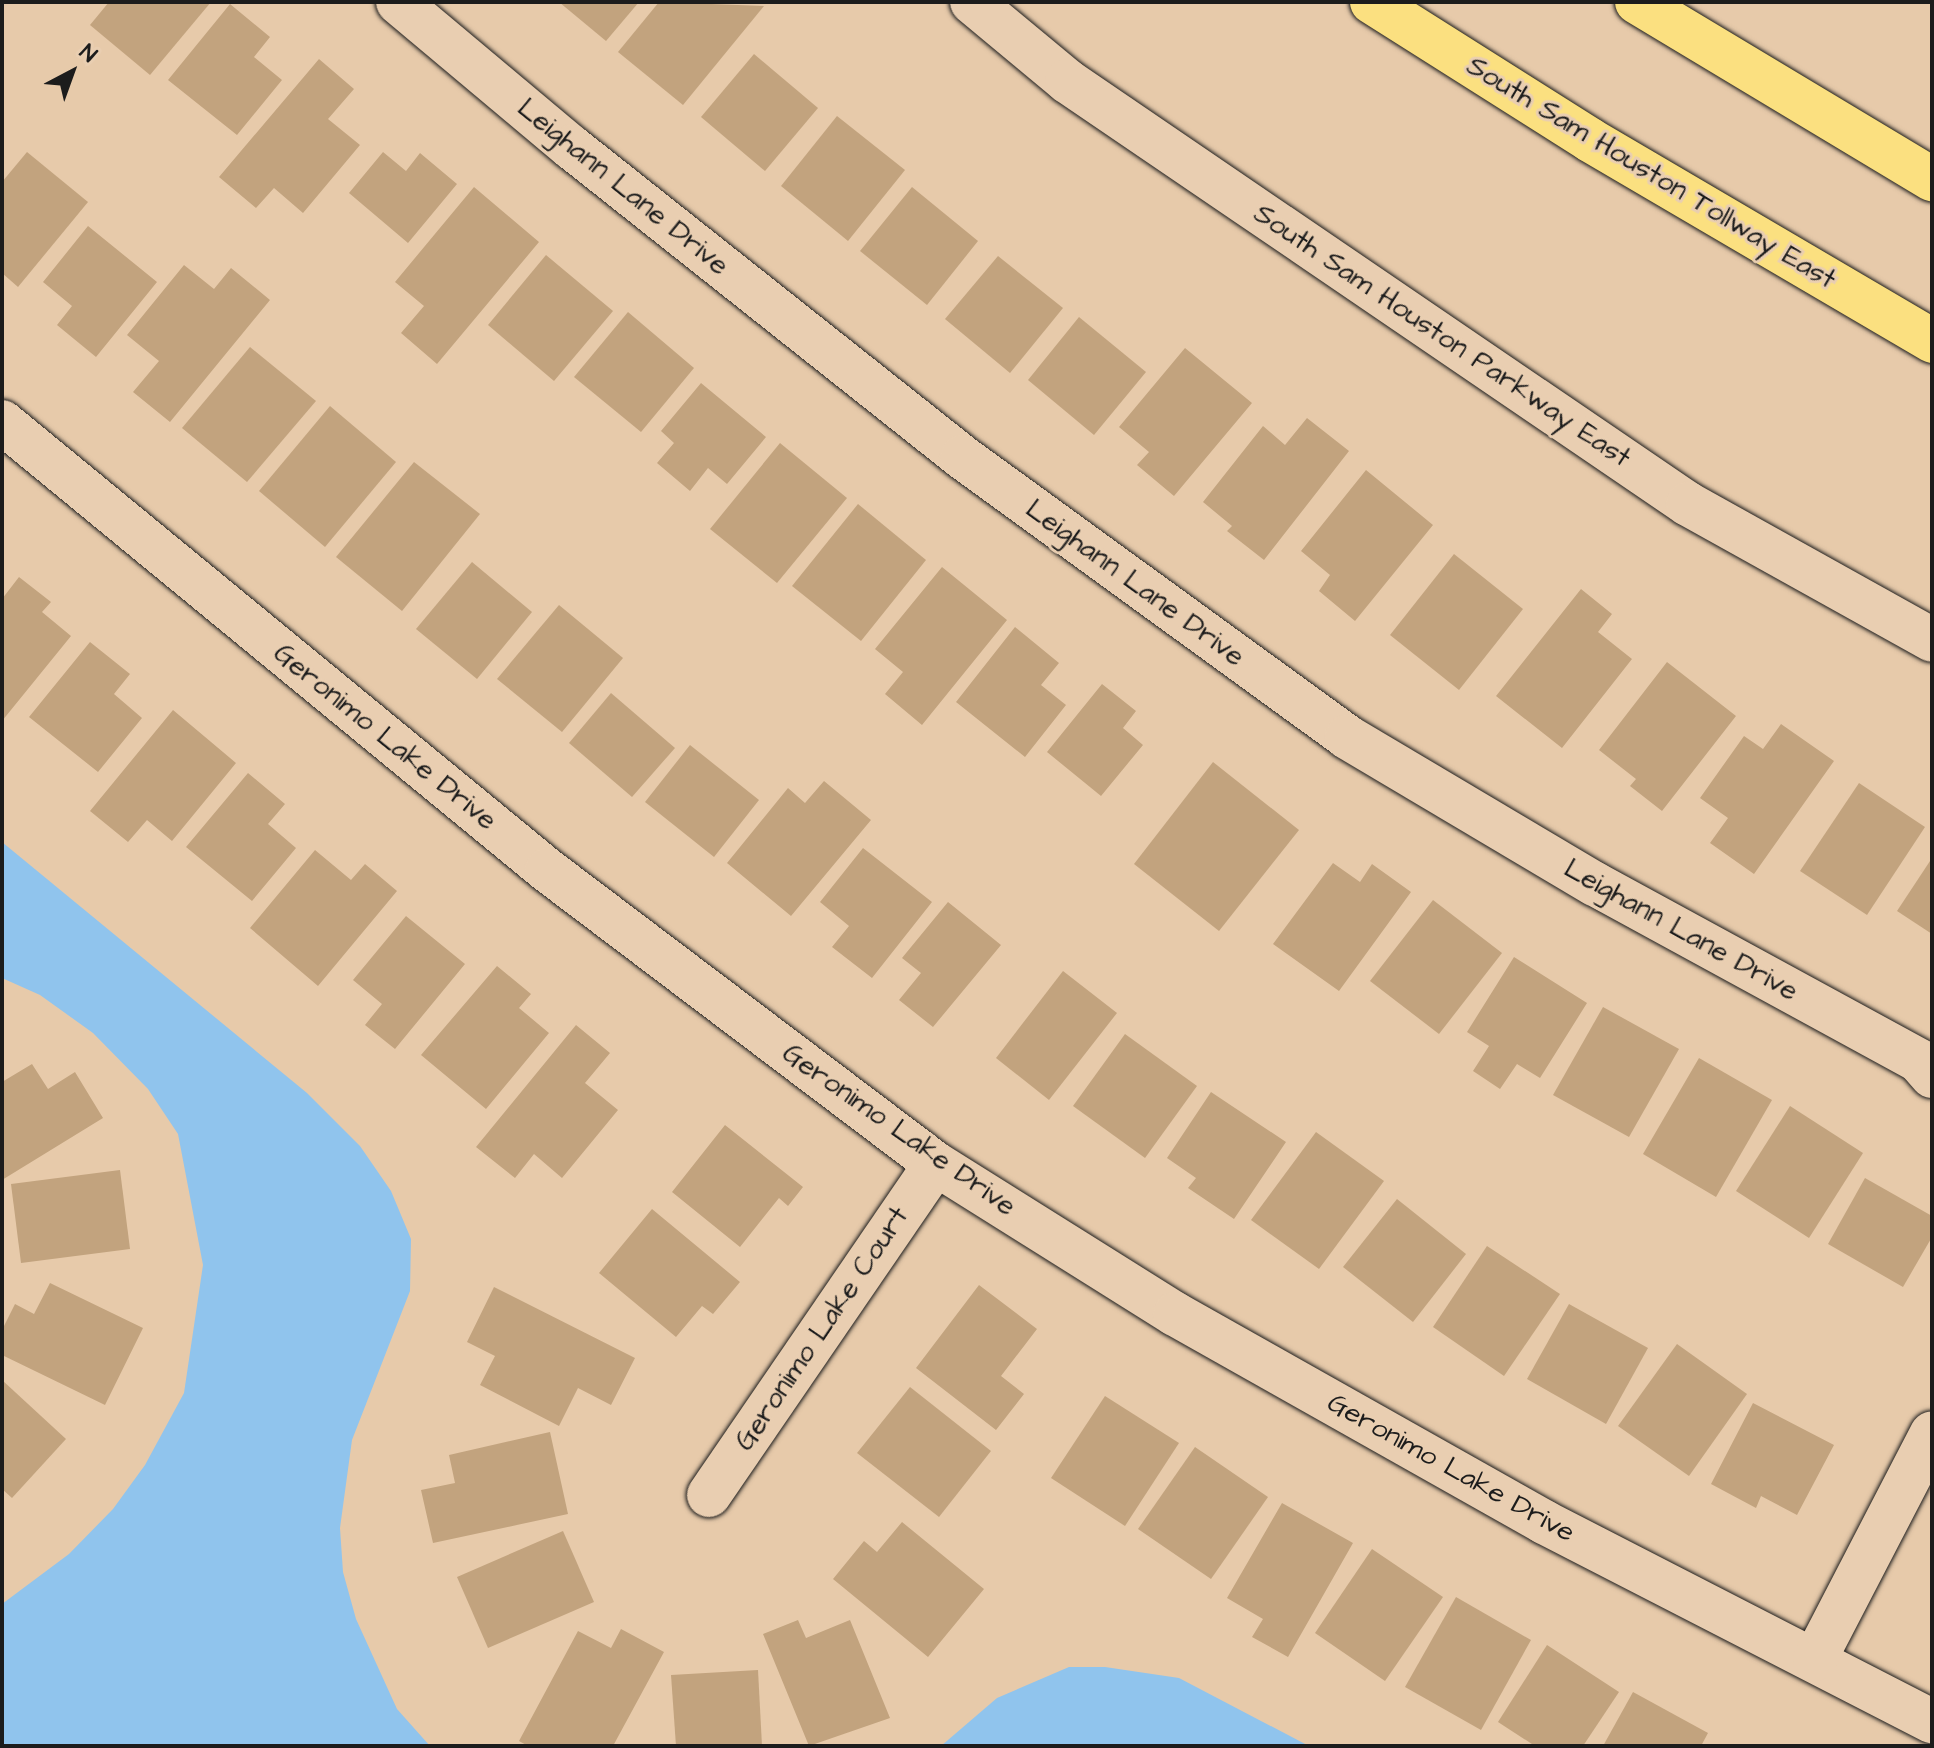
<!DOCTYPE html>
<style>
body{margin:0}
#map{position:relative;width:1934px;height:1748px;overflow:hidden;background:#e7caaa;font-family:"Architects Daughter",sans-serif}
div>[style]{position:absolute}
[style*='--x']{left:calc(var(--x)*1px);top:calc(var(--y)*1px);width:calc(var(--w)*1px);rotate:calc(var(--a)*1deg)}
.water>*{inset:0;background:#90c4ed}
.building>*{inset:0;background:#c2a37e}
.roads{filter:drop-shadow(0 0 2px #1c1c1c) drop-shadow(0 0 2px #1c1c1c)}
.minor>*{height:44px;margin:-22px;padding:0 22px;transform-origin:22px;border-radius:22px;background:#e9ceb1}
.secondary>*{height:44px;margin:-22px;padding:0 22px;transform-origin:22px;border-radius:22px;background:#e9ceb1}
.motorway>*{height:44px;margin:-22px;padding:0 22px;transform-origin:22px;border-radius:22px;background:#fbe080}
span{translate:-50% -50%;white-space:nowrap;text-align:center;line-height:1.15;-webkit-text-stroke:6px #e9ceb1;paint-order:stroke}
.street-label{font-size:28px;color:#1c1c1c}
.frame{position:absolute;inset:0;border:4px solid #1c1c1c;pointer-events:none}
.north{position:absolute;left:32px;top:32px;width:80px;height:80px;-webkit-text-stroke:6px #e9ceb1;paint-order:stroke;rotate:41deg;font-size:22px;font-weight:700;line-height:32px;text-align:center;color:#1c1c1c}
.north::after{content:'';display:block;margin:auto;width:28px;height:36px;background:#1c1c1c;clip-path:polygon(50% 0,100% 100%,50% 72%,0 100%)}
</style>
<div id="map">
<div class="water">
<i style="clip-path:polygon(2px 842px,307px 1093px,360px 1146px,391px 1191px,411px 1239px,410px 1291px,352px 1440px,340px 1528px,343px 1572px,356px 1619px,397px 1709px,430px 1746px,2px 1746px,2px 1604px,69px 1554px,113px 1509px,145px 1465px,184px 1393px,203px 1265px,178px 1134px,148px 1089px,93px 1033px,40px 995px,2px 978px)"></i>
<i style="clip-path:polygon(1069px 1667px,1105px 1667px,1179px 1678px,1309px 1746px,941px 1746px,997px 1698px)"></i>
</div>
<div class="building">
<i style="clip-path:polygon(109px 2px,211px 2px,150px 75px,90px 25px)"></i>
<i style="clip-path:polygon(559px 2px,639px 2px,606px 41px)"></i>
<i style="clip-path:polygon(659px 2px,764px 6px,683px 105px,618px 52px)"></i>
<i style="clip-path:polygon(230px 4px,270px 37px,254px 57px,282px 80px,237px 135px,168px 80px)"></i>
<i style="clip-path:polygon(754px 54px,818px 108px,765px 171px,701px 117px)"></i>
<i style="clip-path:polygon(319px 59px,354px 89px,328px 119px,360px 145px,303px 213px,274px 188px,256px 208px,219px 177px)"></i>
<i style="clip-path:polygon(837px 116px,905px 170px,848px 241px,781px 186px)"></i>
<i style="clip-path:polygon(27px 152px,88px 202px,18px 287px,2px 273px,2px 182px)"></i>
<i style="clip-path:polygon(383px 152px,406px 171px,420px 153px,457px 184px,408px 243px,349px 193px)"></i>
<i style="clip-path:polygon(474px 187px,539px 242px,437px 364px,401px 333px,424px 306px,395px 282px)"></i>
<i style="clip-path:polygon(912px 187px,978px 241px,927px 305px,860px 251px)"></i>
<i style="clip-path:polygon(88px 226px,157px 282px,96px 357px,57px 325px,72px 306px,43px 282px)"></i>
<i style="clip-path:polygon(546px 255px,613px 311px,554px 381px,488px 325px)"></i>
<i style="clip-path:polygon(998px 256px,1063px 308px,1010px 373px,945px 319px)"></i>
<i style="clip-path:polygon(184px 265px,214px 289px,231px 268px,270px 300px,170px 422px,133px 392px,159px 361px,127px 335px)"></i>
<i style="clip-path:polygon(628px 312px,694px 368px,641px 432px,574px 377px)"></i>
<i style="clip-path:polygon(1079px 317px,1146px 372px,1094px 435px,1028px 380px)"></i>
<i style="clip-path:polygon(250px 347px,316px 401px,247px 482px,182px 428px)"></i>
<i style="clip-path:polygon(1185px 348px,1252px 403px,1174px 496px,1137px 465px,1149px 452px,1119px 427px)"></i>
<i style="clip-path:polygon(701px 383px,766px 437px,727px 484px,708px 468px,690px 491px,657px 463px,674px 443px,661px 431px)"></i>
<i style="clip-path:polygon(330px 406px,396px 462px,325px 547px,259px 491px)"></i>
<i style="clip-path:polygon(1307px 418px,1349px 451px,1264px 560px,1227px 531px,1232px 526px,1203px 502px,1263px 426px,1285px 445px)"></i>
<i style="clip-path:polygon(780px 443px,847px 498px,777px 583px,710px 529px)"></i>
<i style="clip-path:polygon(414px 462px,480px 514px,402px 611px,336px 557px)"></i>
<i style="clip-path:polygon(1366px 470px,1433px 525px,1355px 621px,1319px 591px,1330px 575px,1301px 551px)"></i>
<i style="clip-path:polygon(858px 504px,926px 560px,861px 641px,792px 586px)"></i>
<i style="clip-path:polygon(1454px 554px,1523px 609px,1459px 690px,1390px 635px)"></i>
<i style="clip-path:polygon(472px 562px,532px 612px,477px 679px,416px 629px)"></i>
<i style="clip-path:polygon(942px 567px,1007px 620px,922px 725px,885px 694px,903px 672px,875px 649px)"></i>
<i style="clip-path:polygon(19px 577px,51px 602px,42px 612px,71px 636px,2px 721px,2px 599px)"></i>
<i style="clip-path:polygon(1581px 589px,1612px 614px,1598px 632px,1632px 659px,1562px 748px,1496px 696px)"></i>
<i style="clip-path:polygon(559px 605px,623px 658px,562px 732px,497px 679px)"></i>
<i style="clip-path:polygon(1015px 627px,1059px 663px,1041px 685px,1066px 705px,1025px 757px,956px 702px)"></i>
<i style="clip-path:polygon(90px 642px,130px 674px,114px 694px,142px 718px,98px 772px,29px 717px)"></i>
<i style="clip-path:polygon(1667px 662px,1736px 716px,1662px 811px,1630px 786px,1636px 779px,1599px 750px)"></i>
<i style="clip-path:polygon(1102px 684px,1136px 711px,1123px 728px,1143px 745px,1101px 796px,1047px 752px)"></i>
<i style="clip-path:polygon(611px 693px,675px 748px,632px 797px,569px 743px)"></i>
<i style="clip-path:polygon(173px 710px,236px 763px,172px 841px,147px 820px,128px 842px,90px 811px)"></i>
<i style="clip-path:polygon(1781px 724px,1834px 761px,1754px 874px,1710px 843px,1728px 818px,1700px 798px,1744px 736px,1763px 749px)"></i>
<i style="clip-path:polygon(690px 745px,759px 800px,714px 857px,645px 802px)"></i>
<i style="clip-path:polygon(1213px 762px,1299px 830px,1219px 931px,1134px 864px)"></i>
<i style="clip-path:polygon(248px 773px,285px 804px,268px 824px,296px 848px,252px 901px,186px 847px)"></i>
<i style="clip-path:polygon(824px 781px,871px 820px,791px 916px,727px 863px,788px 788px,805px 803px)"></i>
<i style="clip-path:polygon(1859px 783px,1925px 827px,1867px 915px,1800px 871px)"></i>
<i style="clip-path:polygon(863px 848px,932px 902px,872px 978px,832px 947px,849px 926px,820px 902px)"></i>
<i style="clip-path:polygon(315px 850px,351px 880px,365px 864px,397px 891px,318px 986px,250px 928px)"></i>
<i style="clip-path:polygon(1932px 858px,1932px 934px,1897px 911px)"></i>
<i style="clip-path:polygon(1333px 863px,1360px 882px,1372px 864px,1411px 892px,1339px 991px,1273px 944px)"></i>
<i style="clip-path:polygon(1433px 900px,1502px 953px,1439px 1034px,1370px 981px)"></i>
<i style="clip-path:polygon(948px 902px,1001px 945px,933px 1027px,899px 1000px,921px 973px,902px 958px)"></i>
<i style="clip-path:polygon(406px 916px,465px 964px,395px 1049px,365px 1025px,382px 1004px,353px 980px)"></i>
<i style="clip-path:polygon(1514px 957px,1587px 1003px,1540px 1078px,1517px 1064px,1500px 1089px,1473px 1071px,1489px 1046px,1467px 1032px)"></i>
<i style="clip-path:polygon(497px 966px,531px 994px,519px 1008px,549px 1033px,486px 1109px,421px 1055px)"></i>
<i style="clip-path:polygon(1063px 971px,1117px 1013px,1049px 1100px,996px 1058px)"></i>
<i style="clip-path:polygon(1603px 1007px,1679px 1049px,1629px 1137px,1553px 1095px)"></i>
<i style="clip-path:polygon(576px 1025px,610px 1053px,585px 1083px,618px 1110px,562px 1178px,534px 1154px,515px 1178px,476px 1147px)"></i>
<i style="clip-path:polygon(1125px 1034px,1197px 1086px,1145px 1158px,1073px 1106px)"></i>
<i style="clip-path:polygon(1699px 1058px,1772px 1100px,1716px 1197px,1643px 1154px)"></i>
<i style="clip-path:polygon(32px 1064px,48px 1089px,75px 1072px,103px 1118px,2px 1180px,2px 1082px)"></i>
<i style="clip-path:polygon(1211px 1092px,1286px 1142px,1234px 1219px,1188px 1188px,1196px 1178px,1167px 1158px)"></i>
<i style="clip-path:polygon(1790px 1106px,1863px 1153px,1809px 1238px,1736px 1191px)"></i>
<i style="clip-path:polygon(725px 1125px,803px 1187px,788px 1206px,779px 1198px,740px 1247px,672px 1192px)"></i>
<i style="clip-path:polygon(1316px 1132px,1384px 1181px,1319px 1269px,1251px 1220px)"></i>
<i style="clip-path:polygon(120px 1170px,130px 1249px,21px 1263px,11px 1184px)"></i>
<i style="clip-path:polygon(1865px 1178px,1932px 1216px,1932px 1237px,1903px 1287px,1828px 1244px)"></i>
<i style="clip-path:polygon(1397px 1199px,1466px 1254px,1413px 1322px,1343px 1267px)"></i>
<i style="clip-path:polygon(652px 1209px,740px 1282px,713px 1314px,702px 1306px,676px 1337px,599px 1273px)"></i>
<i style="clip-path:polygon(1487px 1246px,1560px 1294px,1504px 1376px,1433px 1327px)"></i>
<i style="clip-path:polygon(50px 1283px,143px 1328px,105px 1405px,2px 1355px,2px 1330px,15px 1304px,34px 1314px)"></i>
<i style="clip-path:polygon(979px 1285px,1037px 1329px,1001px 1376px,1024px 1394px,996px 1430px,916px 1368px)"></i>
<i style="clip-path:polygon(494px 1287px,635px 1358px,611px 1405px,578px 1388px,559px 1426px,480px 1385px,495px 1356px,467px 1342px)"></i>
<i style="clip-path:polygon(1569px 1304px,1648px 1348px,1606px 1424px,1527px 1379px)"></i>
<i style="clip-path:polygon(1677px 1344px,1747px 1394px,1689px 1476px,1618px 1426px)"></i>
<i style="clip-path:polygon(2px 1380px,66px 1439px,12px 1498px,2px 1489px)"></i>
<i style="clip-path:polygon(910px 1387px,991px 1451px,939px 1517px,857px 1453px)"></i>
<i style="clip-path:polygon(1105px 1396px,1179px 1443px,1125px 1526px,1051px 1478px)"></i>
<i style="clip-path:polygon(1753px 1403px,1834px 1445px,1797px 1515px,1761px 1496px,1756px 1508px,1711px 1484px)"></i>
<i style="clip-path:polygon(550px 1432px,568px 1514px,433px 1543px,421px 1490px,455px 1483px,449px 1455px)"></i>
<i style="clip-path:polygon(1195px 1447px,1268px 1497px,1211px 1579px,1138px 1529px)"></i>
<i style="clip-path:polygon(1282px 1503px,1353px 1543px,1288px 1657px,1252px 1637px,1263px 1619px,1227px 1598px)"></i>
<i style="clip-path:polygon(902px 1522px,984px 1589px,928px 1657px,833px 1579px,864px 1541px,877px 1552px)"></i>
<i style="clip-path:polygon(563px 1531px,594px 1602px,488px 1648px,457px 1577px)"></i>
<i style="clip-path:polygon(1372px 1549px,1443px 1597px,1385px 1681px,1315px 1633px)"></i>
<i style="clip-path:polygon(1456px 1597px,1531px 1640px,1481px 1730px,1405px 1687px)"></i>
<i style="clip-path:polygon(798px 1620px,806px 1638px,850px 1620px,890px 1718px,809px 1746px,763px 1634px)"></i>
<i style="clip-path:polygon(621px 1629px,664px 1652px,613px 1746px,528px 1746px,519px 1741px,578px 1631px,611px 1648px)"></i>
<i style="clip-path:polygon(1547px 1645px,1619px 1692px,1583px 1746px,1535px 1746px,1498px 1722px)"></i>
<i style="clip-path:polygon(758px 1670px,762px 1746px,676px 1746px,671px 1675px)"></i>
<i style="clip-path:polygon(1633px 1692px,1708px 1733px,1701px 1746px,1603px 1746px)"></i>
</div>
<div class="roads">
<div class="minor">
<i style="--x:398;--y:2;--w:226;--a:40"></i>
<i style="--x:571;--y:147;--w:499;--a:38.4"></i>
<i style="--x:962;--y:457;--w:476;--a:36"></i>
<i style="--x:1347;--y:737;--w:288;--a:30.7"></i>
<i style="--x:1595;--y:884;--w:369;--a:28.6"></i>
<i style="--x:1919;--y:1061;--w:20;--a:49"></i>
<i style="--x:2;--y:422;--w:705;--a:39.42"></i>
<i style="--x:547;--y:870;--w:488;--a:37.1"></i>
<i style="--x:936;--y:1164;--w:282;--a:32.1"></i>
<i style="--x:1175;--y:1314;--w:424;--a:29.4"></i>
<i style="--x:1544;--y:1522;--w:436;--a:27.2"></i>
<i style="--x:709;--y:1495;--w:401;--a:-55.6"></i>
<i style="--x:1815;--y:1659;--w:254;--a:-62.6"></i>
</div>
<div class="secondary">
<i style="--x:972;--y:2;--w:124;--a:39.7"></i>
<i style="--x:1067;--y:81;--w:751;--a:34.26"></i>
<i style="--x:1688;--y:504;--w:279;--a:29.1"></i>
</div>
<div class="motorway">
<i style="--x:1372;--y:2;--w:258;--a:32.3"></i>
<i style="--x:1590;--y:140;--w:397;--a:30.4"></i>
<i style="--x:1637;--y:2;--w:344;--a:31"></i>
</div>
</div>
<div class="street-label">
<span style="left:1651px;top:173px;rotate:31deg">South Sam Houston Tollway East</span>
<span style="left:623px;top:187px;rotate:39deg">Leighann Lane Drive</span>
<span style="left:1442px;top:336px;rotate:34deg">South Sam Houston Parkway East</span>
<span style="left:1135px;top:583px;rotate:36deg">Leighann Lane Drive</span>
<span style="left:385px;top:737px;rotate:39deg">Geronimo Lake Drive</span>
<span style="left:1681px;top:930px;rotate:29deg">Leighann Lane Drive</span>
<span style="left:899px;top:1130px;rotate:35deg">Geronimo Lake Drive</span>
<span style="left:822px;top:1329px;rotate:-56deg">Geronimo Lake Court</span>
<span style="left:1451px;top:1468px;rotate:29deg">Geronimo Lake Drive</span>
</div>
<div class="frame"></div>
<div class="north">N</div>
</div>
